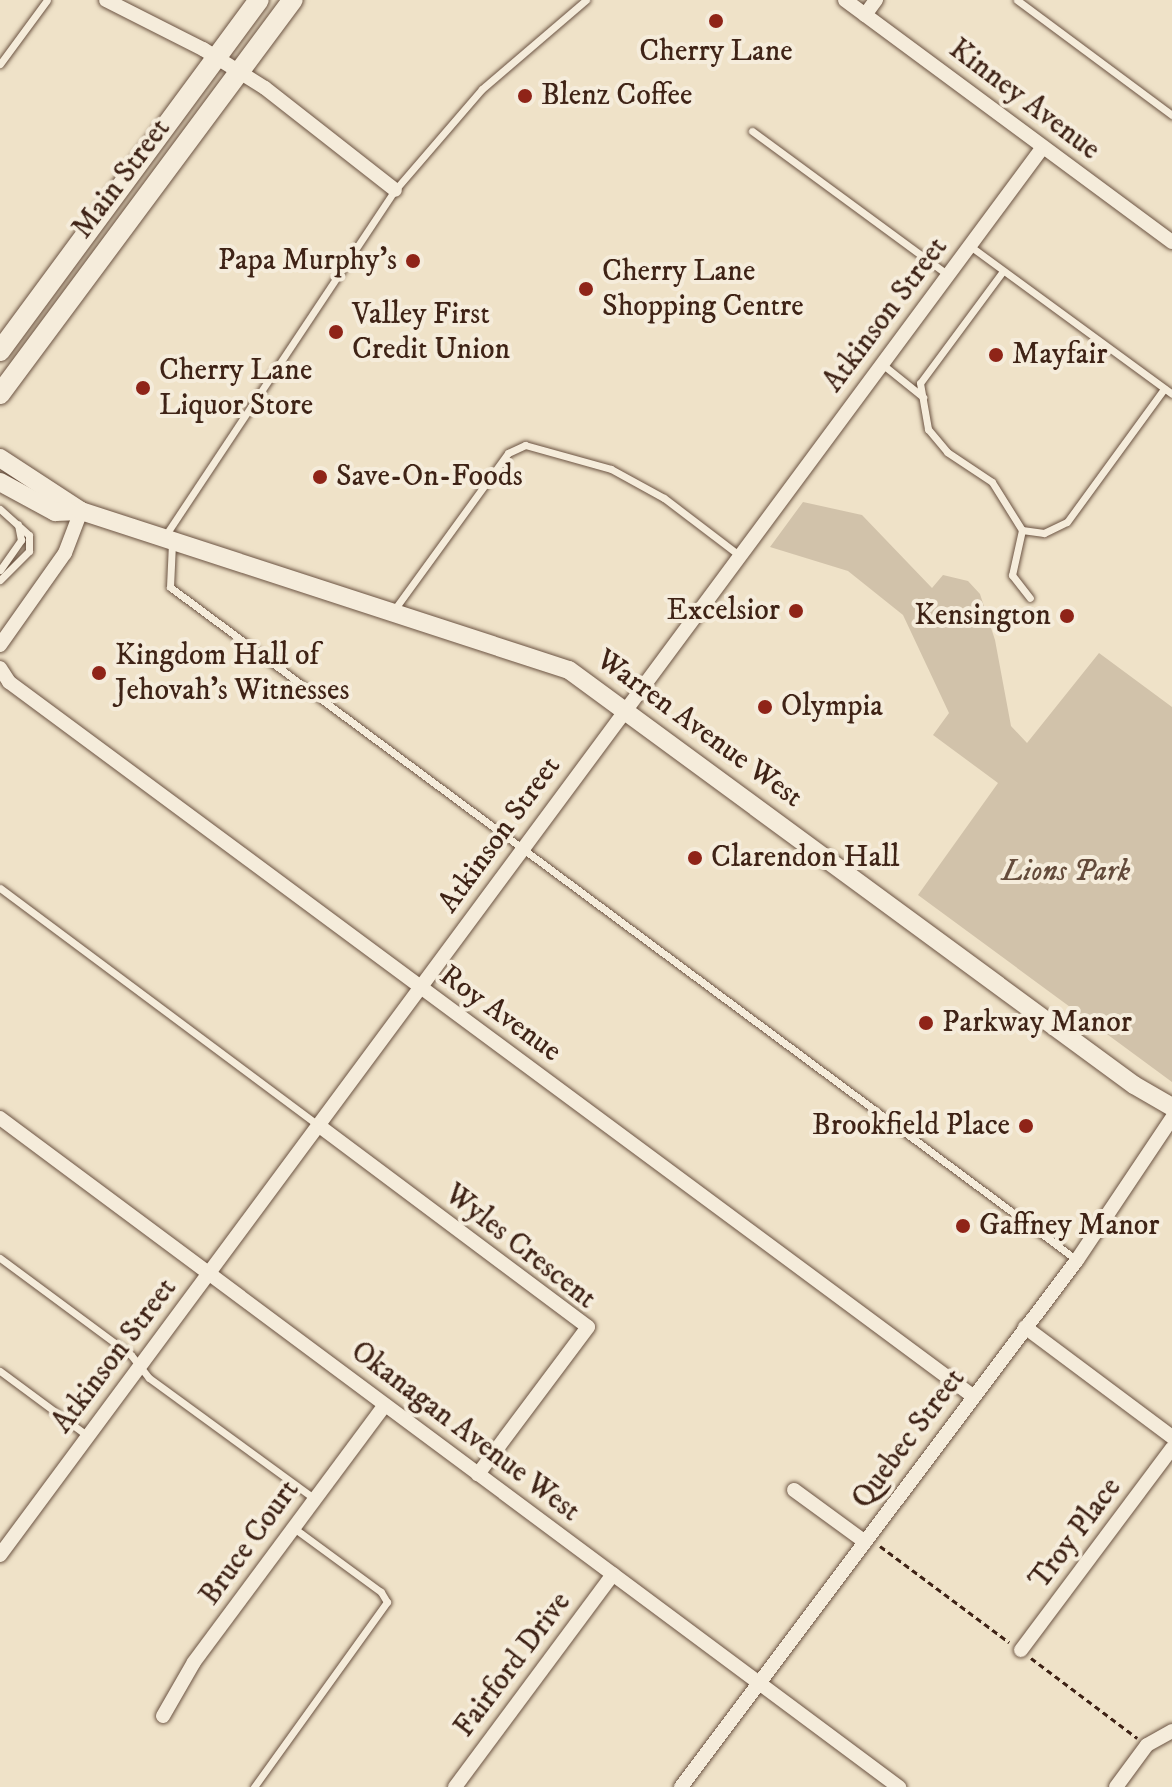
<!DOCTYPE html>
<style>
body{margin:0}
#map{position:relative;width:1172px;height:1787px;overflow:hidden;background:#efe2c8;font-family:"IM FELL DW Pica",serif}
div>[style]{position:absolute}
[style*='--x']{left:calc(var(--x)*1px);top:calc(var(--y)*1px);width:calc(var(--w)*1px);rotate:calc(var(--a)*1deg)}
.green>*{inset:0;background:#d1c2aa}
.path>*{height:3px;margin-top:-1.5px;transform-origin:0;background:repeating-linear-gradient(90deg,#3f2316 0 6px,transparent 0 10px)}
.roads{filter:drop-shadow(0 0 2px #6b5342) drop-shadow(0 0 2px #6b5342)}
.service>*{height:7px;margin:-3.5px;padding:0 3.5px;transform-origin:3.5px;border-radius:3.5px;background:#f5ecdb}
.minor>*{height:14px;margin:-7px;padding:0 7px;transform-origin:7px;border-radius:7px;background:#f5ecdb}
.tertiary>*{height:18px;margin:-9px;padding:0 9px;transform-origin:9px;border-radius:9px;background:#f5ecdb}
.secondary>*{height:20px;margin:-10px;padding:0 10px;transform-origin:10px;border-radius:10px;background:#f5ecdb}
.dots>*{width:22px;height:22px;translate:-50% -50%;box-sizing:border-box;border:4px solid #f5ecdb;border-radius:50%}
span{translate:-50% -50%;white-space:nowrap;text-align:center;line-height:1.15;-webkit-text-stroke:8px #f5ecdb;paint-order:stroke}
.poi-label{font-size:30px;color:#3f2316}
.left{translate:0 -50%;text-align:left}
.right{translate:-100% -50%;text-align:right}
.street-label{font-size:30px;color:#3f2316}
.park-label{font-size:30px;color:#644b3b;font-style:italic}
</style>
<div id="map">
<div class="green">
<i style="clip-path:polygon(803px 502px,862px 515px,932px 588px,943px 575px,968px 581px,980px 594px,995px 640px,1011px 726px,1027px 743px,1099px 653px,1172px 707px,1172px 1082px,918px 895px,998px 783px,933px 735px,949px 713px,903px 615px,848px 571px,770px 547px)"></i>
</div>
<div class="path">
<i style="--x:880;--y:1546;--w:161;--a:36.7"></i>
<i style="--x:1031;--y:1658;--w:133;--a:37"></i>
</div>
<div class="roads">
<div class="service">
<i style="--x:1017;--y:0;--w:193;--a:36.6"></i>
<i style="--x:0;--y:64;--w:79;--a:-53.7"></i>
<i style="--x:752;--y:131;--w:243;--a:36.3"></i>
<i style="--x:970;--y:246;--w:250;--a:36.2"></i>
<i style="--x:1003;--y:271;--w:139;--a:126.5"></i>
<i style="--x:920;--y:383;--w:47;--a:80.1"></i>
<i style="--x:928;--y:429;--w:30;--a:50"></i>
<i style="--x:947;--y:452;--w:54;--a:33.7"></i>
<i style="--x:992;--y:482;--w:57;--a:58"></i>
<i style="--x:1022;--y:530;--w:22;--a:8"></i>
<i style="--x:1044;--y:533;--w:25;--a:-26"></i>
<i style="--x:1067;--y:522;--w:165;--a:-53.9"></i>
<i style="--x:882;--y:364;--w:53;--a:38.8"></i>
<i style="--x:0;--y:509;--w:39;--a:42"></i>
<i style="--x:29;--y:535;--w:16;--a:90"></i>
<i style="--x:29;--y:551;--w:41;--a:135"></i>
<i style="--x:1022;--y:530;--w:46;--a:102.5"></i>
<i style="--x:1012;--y:575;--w:29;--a:52"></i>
<i style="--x:165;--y:536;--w:415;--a:-56.4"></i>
<i style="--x:395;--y:190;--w:133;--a:-49.3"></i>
<i style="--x:482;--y:89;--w:137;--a:-40.6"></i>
<i style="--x:172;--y:543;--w:44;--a:92.6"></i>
<i style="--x:170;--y:587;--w:1129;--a:36.58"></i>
<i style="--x:0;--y:570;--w:37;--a:-55"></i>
<i style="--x:21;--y:540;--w:16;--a:-101"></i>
<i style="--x:394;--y:610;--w:194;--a:-54"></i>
<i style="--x:508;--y:453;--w:19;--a:-25"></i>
<i style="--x:525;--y:445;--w:89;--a:15.6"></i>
<i style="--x:611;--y:469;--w:60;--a:28.7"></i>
<i style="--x:664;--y:498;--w:96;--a:37.3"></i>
<i style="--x:0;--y:888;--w:397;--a:36.7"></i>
<i style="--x:0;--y:1258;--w:163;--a:36.5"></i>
<i style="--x:131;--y:1355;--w:29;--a:52"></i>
<i style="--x:149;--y:1378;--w:205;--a:36.1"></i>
<i style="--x:0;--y:1371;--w:109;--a:36.5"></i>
<i style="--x:254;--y:1787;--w:228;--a:-54.3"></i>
<i style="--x:387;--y:1602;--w:12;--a:-121"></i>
<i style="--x:381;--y:1592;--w:108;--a:-143.7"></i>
</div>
<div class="minor">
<i style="--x:106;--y:0;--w:109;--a:26.8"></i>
<i style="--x:203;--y:49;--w:73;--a:32.2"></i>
<i style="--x:265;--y:88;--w:165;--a:38.1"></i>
<i style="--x:845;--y:0;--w:407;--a:36.5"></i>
<i style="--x:865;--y:15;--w:19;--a:-54"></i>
<i style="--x:0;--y:645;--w:113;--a:-54.8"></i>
<i style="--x:65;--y:553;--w:45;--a:-69.1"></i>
<i style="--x:0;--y:668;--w:17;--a:57"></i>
<i style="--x:9;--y:682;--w:1200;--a:36.53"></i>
<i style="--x:0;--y:1118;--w:1121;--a:36.66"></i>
<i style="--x:318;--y:1125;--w:337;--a:36.8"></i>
<i style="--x:588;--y:1327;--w:184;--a:126.8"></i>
<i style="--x:1025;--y:1327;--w:184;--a:36.8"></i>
<i style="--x:794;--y:1490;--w:88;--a:36.2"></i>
<i style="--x:0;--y:1555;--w:1752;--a:-53.47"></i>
<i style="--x:1021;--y:1650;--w:252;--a:-53.2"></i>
<i style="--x:163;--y:1716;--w:62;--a:-60.1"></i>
<i style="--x:194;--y:1662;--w:320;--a:-53.4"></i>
<i style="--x:455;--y:1787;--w:265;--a:-53.4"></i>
<i style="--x:681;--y:1787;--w:659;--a:-53.08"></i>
<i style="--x:1077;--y:1260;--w:171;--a:-56.2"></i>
<i style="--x:1116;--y:1787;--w:52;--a:-53.6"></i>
<i style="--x:1147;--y:1745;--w:29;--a:-29"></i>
</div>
<div class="tertiary">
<i style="--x:0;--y:458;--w:97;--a:33.2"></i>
<i style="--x:0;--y:482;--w:63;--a:28.6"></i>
<i style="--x:55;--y:512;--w:26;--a:-2"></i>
<i style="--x:81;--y:511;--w:513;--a:18.05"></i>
<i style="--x:569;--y:670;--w:701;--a:36.3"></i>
<i style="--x:1134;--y:1085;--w:44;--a:30.1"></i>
</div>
<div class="secondary">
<i style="--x:0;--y:351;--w:436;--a:-53.6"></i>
<i style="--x:0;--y:394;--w:491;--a:-53.4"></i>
</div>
</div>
<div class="dots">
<i style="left:716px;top:21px;background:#8f2418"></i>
<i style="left:525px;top:96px;background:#8f2418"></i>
<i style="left:413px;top:261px;background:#8f2418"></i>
<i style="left:586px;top:289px;background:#8f2418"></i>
<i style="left:336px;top:332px;background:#8f2418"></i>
<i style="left:996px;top:355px;background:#8f2418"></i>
<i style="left:143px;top:388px;background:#8f2418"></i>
<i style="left:320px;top:477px;background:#8f2418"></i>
<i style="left:796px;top:611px;background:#8f2418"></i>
<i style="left:1067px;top:616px;background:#8f2418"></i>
<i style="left:99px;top:673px;background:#8f2418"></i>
<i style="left:765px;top:707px;background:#8f2418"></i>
<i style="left:695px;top:858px;background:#8f2418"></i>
<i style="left:926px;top:1023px;background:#8f2418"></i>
<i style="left:1026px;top:1126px;background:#8f2418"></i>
<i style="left:963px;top:1226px;background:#8f2418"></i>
</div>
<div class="poi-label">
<span style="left:716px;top:52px">Cherry Lane</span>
<span class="left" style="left:541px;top:96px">Blenz Coffee</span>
<span class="right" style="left:397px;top:261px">Papa Murphy's</span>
<span class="left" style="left:602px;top:289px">Cherry Lane<br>Shopping Centre</span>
<span class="left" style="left:352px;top:332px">Valley First<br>Credit Union</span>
<span class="left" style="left:1012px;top:355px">Mayfair</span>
<span class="left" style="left:159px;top:388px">Cherry Lane<br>Liquor Store</span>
<span class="left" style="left:336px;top:477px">Save-On-Foods</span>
<span class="right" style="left:780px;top:611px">Excelsior</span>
<span class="right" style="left:1051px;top:616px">Kensington</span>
<span class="left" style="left:115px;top:673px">Kingdom Hall of<br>Jehovah's Witnesses</span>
<span class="left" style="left:781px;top:707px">Olympia</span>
<span class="left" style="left:711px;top:858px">Clarendon Hall</span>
<span class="left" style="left:942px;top:1023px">Parkway Manor</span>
<span class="right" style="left:1010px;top:1126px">Brookfield Place</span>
<span class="left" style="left:979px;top:1226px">Gaffney Manor</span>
</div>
<div class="street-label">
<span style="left:1024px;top:100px;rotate:37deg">Kinney Avenue</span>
<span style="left:122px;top:179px;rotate:-53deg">Main Street</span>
<span style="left:886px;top:315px;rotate:-53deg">Atkinson Street</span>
<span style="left:699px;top:729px;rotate:36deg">Warren Avenue West</span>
<span style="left:500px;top:835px;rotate:-54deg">Atkinson Street</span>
<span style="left:500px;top:1014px;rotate:36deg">Roy Avenue</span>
<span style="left:520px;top:1247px;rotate:38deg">Wyles Crescent</span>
<span style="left:115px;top:1356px;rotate:-53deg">Atkinson Street</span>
<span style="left:465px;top:1432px;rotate:37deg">Okanagan Avenue West</span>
<span style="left:909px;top:1439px;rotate:-53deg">Quebec Street</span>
<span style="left:1076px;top:1534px;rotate:-53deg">Troy Place</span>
<span style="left:250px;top:1543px;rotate:-54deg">Bruce Court</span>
<span style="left:513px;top:1665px;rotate:-53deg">Fairford Drive</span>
</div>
<div class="park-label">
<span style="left:1066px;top:872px">Lions Park</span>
</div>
</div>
